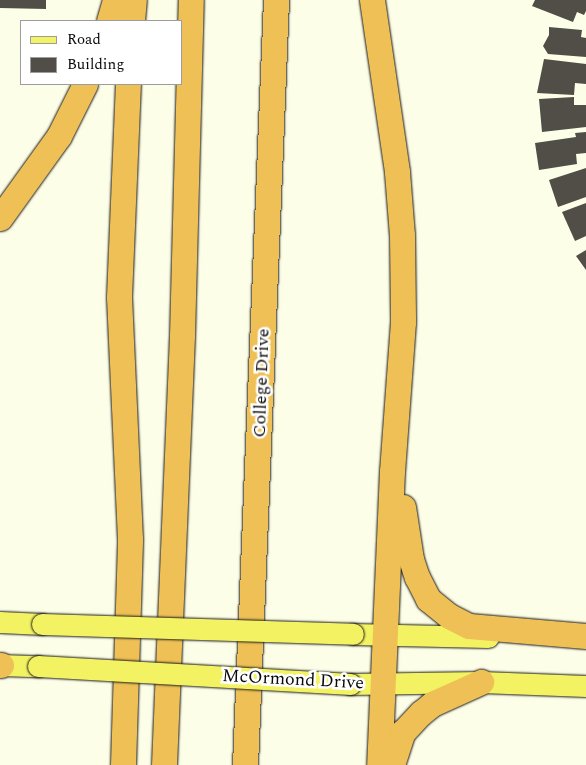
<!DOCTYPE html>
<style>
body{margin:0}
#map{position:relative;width:586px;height:765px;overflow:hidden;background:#fdfee7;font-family:Spectral,serif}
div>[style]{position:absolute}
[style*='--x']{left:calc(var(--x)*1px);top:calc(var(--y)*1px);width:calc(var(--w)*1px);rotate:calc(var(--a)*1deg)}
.building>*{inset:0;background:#514d47}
.roads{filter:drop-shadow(0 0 1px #1a1a1a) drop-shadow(0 0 1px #1a1a1a)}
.major>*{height:21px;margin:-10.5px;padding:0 10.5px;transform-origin:10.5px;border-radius:10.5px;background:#f2f262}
.highway>*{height:25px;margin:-12.5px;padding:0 12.5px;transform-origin:12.5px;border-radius:12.5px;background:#eec055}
.bridges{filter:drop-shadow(0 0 1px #1a1a1a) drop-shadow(0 0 1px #1a1a1a)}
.major-bridge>*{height:21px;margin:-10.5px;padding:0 10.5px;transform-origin:10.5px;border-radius:10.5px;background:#f2f262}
span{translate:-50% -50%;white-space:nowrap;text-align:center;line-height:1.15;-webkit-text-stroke:5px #fff;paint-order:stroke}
.street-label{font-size:18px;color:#090909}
.legend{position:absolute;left:20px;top:20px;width:162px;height:65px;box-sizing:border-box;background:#fff;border:1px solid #9d9d9d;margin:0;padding:6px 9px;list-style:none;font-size:15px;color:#090909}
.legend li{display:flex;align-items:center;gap:10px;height:25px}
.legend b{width:25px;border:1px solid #9d9d9d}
</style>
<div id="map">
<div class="building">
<i style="clip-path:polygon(0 0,46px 0,46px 9px,0 8px)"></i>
<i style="clip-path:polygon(535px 0,586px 0,586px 11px,584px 15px,577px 12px,573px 22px,532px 6px)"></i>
<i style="clip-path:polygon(549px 27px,582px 30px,581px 37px,586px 38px,586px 57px,548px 54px,543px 46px,549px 35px)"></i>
<i style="clip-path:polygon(544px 59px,586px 64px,586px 84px,575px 83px,574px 95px,537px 93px)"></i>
<i style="clip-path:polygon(574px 97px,574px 105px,586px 105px,586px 127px,542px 132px,539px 99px)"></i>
<i style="clip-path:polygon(586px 132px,586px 153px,576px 154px,577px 164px,539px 170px,535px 143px,576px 137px,575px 133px)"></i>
<i style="clip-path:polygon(586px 168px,586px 197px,558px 207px,549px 180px)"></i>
<i style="clip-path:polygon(586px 203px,586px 236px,575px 241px,562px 212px)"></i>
<i style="clip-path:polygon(586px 250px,586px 270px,576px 256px)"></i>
</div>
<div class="roads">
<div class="major">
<i style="--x:0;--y:622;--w:42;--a:2.7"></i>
<i style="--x:353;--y:634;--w:135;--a:1.3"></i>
<i style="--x:0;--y:665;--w:38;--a:2"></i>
<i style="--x:350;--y:684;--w:131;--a:-0.9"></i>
<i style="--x:481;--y:682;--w:105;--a:2.2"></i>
</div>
<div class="highway">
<i style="--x:372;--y:0;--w:174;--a:81.7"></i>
<i style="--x:397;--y:172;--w:63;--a:85.5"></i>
<i style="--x:402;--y:235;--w:87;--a:89.3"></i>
<i style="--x:403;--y:322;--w:149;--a:94.2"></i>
<i style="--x:392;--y:471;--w:294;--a:92.5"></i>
<i style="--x:109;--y:21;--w:22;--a:-74"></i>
<i style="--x:132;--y:21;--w:21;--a:-85"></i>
<i style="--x:0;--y:218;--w:101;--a:-54.3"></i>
<i style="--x:59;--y:136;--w:58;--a:-63.4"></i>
<i style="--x:403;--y:507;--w:53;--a:81.3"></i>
<i style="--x:411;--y:559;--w:19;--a:72"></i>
<i style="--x:417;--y:577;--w:25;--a:63"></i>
<i style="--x:428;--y:599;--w:27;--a:39"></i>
<i style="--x:449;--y:616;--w:22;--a:27"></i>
<i style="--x:469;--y:626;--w:117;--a:4.9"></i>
<i style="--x:0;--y:665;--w:1;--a:0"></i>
<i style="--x:123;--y:765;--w:226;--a:-88.2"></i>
<i style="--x:130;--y:539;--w:242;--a:-92.6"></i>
<i style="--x:119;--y:297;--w:213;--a:-87.6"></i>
<i style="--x:164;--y:765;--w:429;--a:-87.6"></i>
<i style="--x:182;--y:336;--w:336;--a:-88.5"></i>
<i style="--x:245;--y:765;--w:766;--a:-87.68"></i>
<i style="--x:392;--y:765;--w:35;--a:-72"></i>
<i style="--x:403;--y:732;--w:26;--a:-47"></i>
<i style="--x:421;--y:713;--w:14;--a:-39"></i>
<i style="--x:432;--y:704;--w:54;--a:-24.2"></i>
</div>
</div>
<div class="bridges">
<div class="major-bridge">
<i style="--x:42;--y:624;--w:311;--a:1.8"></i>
<i style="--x:38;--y:666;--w:313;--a:3.3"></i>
</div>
</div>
<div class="street-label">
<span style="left:262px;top:383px;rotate:-88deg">College Drive</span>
<span style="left:293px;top:680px;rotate:3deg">McOrmond Drive</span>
</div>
<ul class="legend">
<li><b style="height:6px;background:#f2f262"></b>Road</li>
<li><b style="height:14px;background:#514d47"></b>Building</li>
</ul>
</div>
